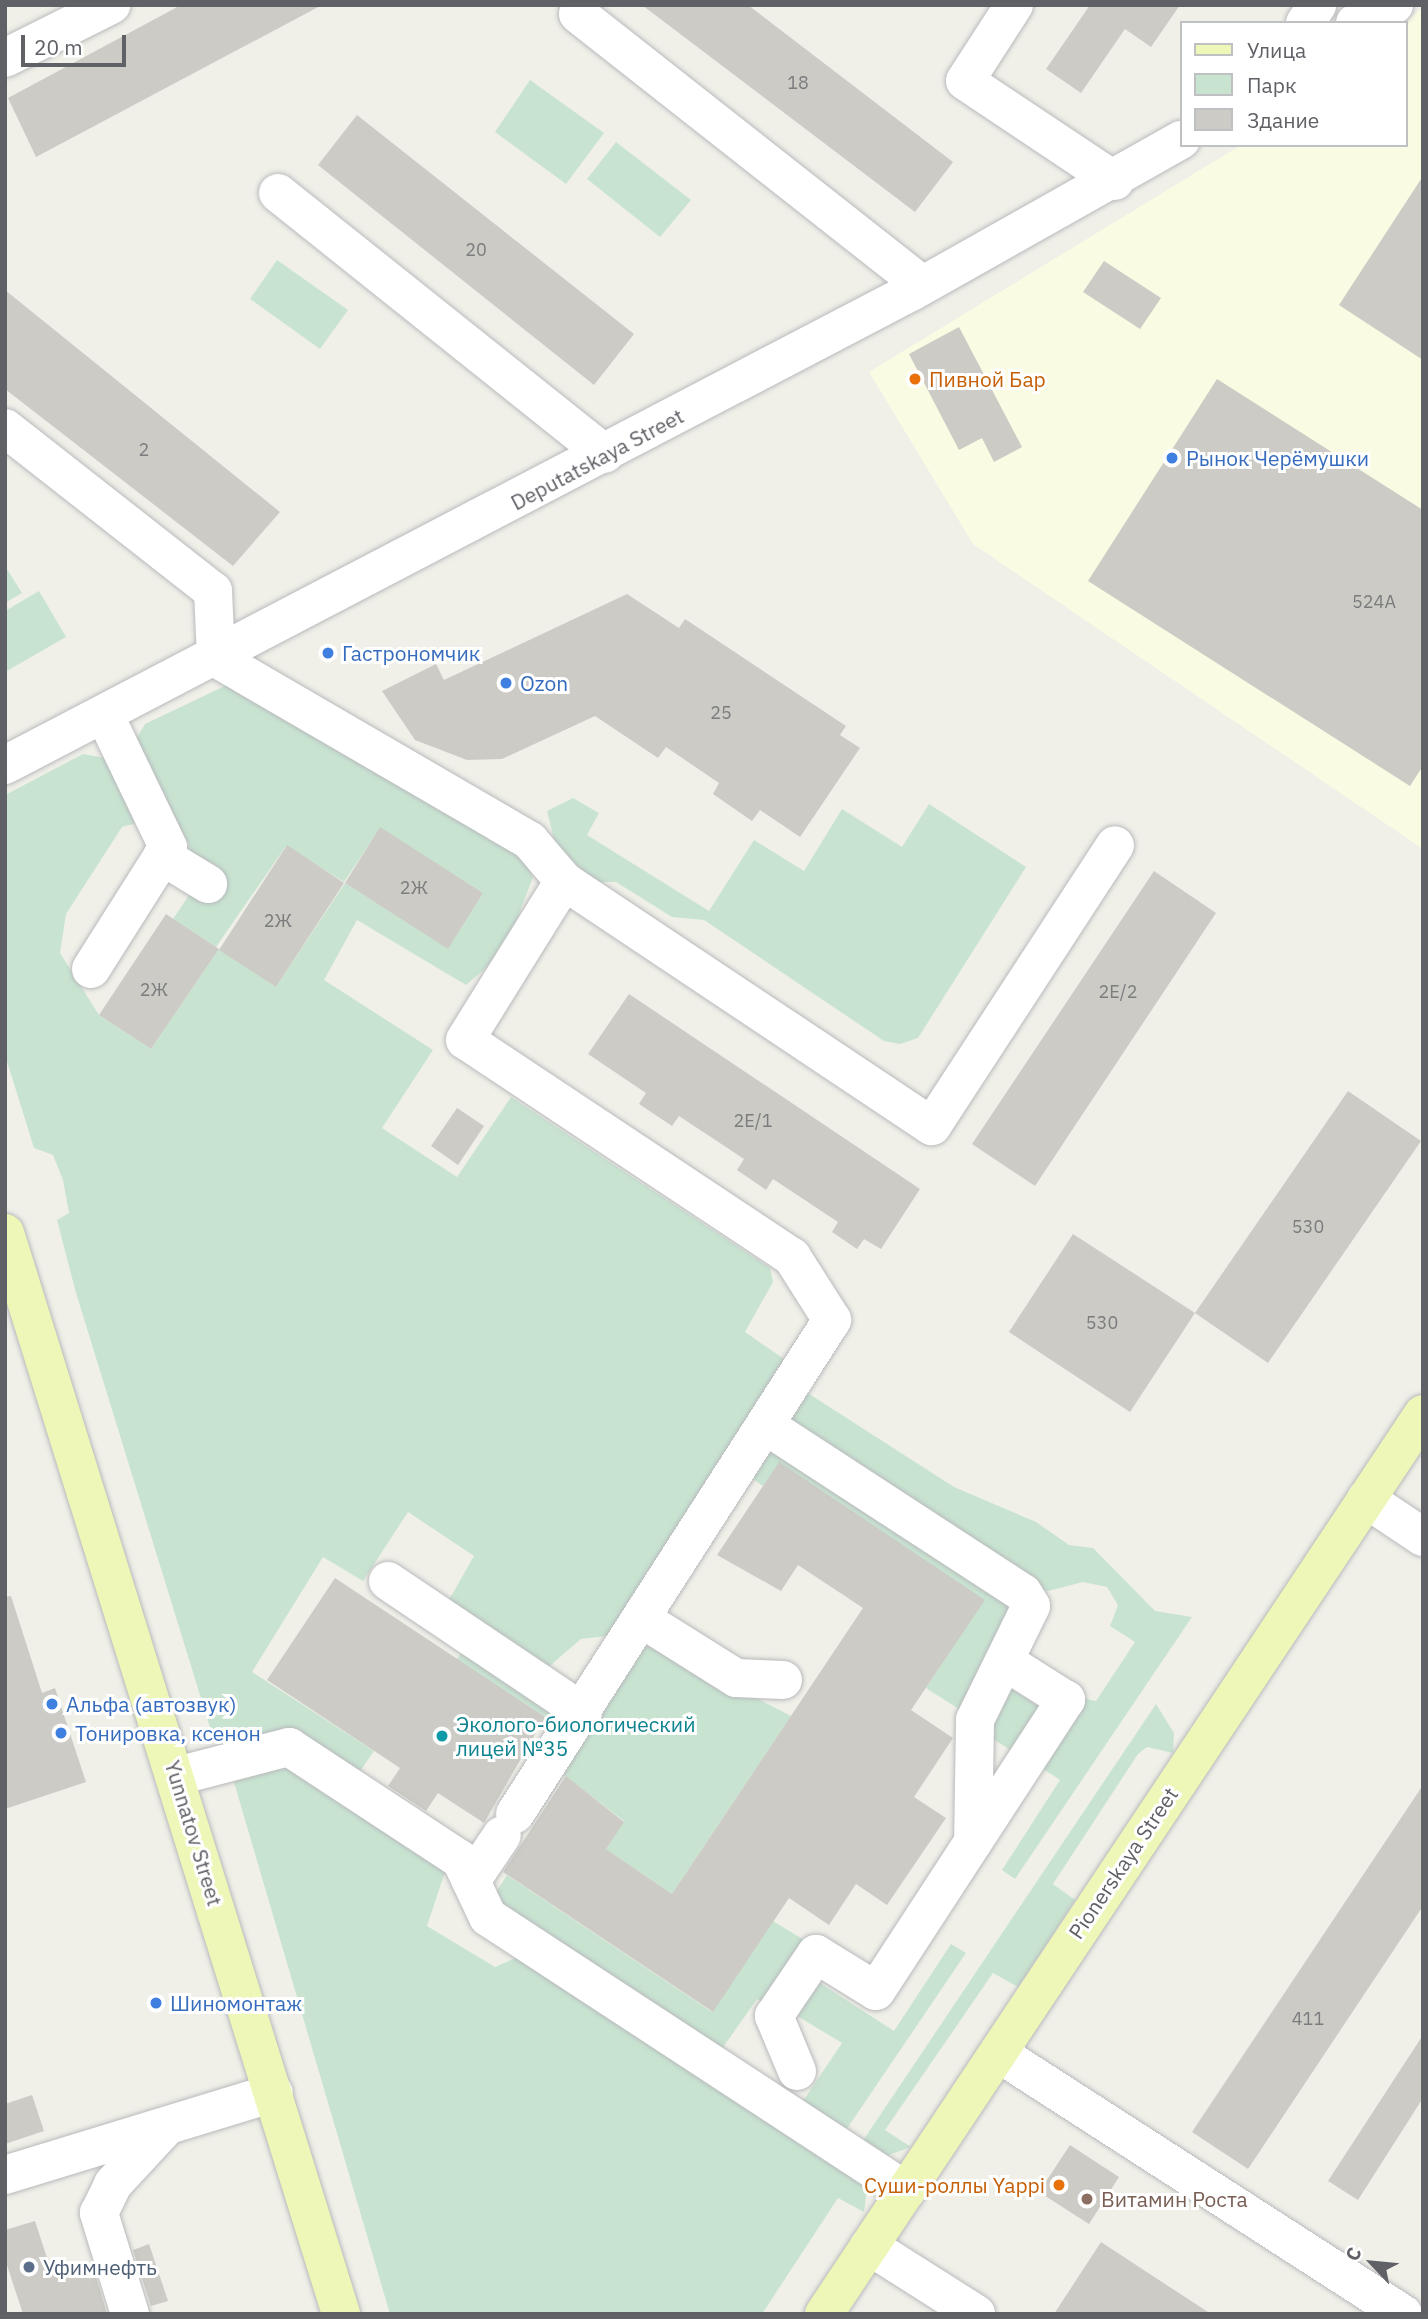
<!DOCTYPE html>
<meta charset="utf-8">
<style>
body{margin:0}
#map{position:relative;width:1428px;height:2319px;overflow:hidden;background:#f0f0e9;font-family:"IBM Plex Sans",sans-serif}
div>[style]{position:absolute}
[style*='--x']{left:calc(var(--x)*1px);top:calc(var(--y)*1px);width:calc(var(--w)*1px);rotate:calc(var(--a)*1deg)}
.commercial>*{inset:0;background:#f9fbe3}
.green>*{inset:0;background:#c8e4d1}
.building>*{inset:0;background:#cccbc5}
.roads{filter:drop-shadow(0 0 2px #b9b9bd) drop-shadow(0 0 2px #b9b9bd)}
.minor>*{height:38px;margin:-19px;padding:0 19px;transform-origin:19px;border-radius:19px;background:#fff}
.major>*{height:38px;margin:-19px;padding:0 19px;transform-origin:19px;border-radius:19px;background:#eef7b7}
.dots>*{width:19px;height:19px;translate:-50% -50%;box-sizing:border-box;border:4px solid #fff;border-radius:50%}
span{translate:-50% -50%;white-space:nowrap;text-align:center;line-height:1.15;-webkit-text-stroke:6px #fff;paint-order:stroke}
.number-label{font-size:18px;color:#7b7c7e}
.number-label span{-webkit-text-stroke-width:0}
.food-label{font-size:21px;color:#c56008}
.left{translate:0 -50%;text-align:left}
.right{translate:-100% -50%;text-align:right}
.shop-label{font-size:21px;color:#366cbe}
.street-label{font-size:21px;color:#606167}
.culture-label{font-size:21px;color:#0d838f}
.education-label{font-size:21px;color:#785e54}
.service-label{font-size:21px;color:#4e5e75}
.frame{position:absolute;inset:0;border:7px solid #606167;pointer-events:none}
.legend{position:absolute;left:1180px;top:21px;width:228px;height:126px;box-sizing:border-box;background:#fff;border:2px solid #bfc0c2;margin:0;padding:9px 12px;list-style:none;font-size:21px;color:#606167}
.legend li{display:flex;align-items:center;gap:14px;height:35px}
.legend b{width:35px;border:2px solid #bfc0c2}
.north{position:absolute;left:1337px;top:2228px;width:70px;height:70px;-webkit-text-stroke:5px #fff;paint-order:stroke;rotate:296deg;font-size:19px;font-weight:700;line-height:28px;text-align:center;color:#606167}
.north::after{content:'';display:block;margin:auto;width:24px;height:32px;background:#606167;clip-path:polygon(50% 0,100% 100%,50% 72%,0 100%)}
.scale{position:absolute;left:21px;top:35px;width:105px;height:32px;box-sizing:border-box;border:4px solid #606167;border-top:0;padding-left:9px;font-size:21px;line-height:24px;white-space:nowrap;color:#606167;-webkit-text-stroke:5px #fff;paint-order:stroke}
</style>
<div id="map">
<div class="commercial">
<i style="clip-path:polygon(1423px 7px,1423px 849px,973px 544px,869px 372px,1241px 145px,1405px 145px,1405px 23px)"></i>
</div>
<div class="green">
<i style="clip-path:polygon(530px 80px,604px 133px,566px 184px,495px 132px)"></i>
<i style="clip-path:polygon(616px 142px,691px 200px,660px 237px,587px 179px)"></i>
<i style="clip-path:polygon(277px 260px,348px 310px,320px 349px,250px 299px)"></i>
<i style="clip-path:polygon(5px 566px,22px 593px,5px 603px)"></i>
<i style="clip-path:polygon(39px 591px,66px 637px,5px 672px,5px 611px)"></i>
<i style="clip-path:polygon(evenodd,229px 684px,525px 860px,533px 877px,515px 924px,487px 967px,466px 985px,357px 920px,324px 980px,433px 1050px,382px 1128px,457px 1177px,511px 1097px,770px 1268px,773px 1282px,745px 1332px,791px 1364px,607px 1636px,581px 1639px,545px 1670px,446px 1605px,474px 1556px,408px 1512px,363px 1581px,323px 1557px,252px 1672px,374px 1751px,356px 1777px,222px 1748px,212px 1734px,76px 1293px,57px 1220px,69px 1213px,63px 1180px,53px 1155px,34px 1148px,5px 1055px,5px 795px,83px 754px,111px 759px,134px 743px,145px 724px,229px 684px,158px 817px,188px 841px,197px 883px,173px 919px,216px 947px,286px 846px,344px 882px,380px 828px,483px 893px,448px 948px,345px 883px,276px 987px,219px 949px,151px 1049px,99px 1015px,60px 953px,66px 914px,122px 827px,158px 817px)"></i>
<i style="clip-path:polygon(573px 798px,599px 813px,587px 835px,709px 911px,754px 840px,804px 871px,842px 809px,902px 847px,929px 804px,1026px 867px,918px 1038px,900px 1044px,884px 1041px,704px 920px,672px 917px,616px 882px,594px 882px,555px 843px,547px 811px)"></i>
<i style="clip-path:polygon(803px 1390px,954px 1487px,1036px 1522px,1069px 1545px,1093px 1548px,1155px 1611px,1192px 1617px,1015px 1879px,1002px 1870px,1060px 1780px,1034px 1763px,1076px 1697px,1096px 1701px,1135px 1642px,1110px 1626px,1118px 1605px,1107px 1587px,1083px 1582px,1048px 1591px,1030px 1586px,785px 1418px)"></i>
<i style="clip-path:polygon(769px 1437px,1019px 1609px,962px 1711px,926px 1688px,984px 1600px,779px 1463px,763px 1486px,746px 1474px)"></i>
<i style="clip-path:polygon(649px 1642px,791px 1716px,672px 1894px,606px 1849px,624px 1821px,564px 1775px,531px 1825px,638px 1647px)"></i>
<i style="clip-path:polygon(464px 1649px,554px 1713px,554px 1731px,541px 1723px,545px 1717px,457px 1659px)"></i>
<i style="clip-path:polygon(1007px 1686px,1046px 1711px,1018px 1755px,993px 1739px,992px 1709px)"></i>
<i style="clip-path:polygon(1156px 1704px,1174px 1733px,1173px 1753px,1147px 1747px,1138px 1754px,1053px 1884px,1075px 1900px,1018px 1987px,993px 1973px,885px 2130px,911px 2147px,886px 2156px,858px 2148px)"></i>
<i style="clip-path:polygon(278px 1761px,447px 1866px,427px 1926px,495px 1967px,525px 1954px,852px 2172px,867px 2189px,864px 2212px,838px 2198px,762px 2314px,390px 2314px,231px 1772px)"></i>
<i style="clip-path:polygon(507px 1875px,712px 2012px,773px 1921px,809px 1943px,770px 2005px,757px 1999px,719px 2053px,488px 1905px)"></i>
<i style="clip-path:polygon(951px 1944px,966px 1953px,842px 2136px,799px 2107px,842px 2043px,789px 2011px,812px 1978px,894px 2031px)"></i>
</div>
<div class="building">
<i style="clip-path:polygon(181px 5px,322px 5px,36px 157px,8px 98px)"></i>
<i style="clip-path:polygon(642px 5px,748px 5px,953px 162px,915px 212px)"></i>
<i style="clip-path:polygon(1090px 5px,1180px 5px,1151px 47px,1125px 29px,1081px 93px,1046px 69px)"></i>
<i style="clip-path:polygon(357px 115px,634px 334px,594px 385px,318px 165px)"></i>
<i style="clip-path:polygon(1423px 176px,1423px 360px,1339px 305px)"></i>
<i style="clip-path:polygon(1104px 261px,1161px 298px,1140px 329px,1083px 292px)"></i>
<i style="clip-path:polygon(5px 290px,280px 512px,233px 566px,5px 389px)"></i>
<i style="clip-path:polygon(959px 327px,1022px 447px,994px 462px,982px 438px,959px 450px,909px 354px)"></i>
<i style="clip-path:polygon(1217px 379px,1423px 510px,1423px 766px,1410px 786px,1088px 581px)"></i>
<i style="clip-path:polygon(627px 594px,679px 628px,685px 619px,846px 726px,840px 735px,860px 748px,800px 837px,760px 810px,752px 821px,713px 794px,719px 783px,666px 747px,658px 758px,595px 716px,502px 759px,467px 760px,415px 740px,382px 691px,436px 664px,444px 680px)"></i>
<i style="clip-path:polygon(380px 827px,483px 893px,448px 949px,345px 883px)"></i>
<i style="clip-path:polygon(287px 845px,344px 883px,276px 987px,219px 950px)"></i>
<i style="clip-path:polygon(1154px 871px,1216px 913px,1035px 1186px,972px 1144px)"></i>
<i style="clip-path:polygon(166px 914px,219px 949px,151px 1049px,99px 1015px)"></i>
<i style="clip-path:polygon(629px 994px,920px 1189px,881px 1249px,864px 1239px,857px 1249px,832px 1232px,838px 1222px,773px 1179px,766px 1190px,737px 1170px,744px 1159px,679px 1116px,672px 1126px,639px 1104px,646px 1093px,588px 1054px)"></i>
<i style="clip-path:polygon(1348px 1091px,1421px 1141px,1268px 1363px,1195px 1313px)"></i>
<i style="clip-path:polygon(457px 1108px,484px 1126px,458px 1165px,431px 1146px)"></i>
<i style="clip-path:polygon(1073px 1234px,1195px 1313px,1130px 1412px,1009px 1332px)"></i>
<i style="clip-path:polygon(779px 1462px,985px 1600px,911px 1710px,953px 1738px,914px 1797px,946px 1818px,887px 1905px,856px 1884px,829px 1925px,789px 1898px,713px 2012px,503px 1872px,566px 1776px,624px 1822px,606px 1849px,672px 1894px,863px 1608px,798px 1565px,781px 1591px,717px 1555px)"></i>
<i style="clip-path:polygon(335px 1578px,545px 1717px,484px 1823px,438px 1793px,426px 1811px,388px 1786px,400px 1768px,267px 1680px)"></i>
<i style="clip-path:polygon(11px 1596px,42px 1693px,55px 1688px,86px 1782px,5px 1809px,5px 1597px)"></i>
<i style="clip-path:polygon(1423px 1785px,1423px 1906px,1248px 2169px,1192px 2132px)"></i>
<i style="clip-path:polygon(1423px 2035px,1423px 2098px,1358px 2200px,1328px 2181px)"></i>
<i style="clip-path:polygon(32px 2095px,44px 2131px,5px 2144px,5px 2104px)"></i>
<i style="clip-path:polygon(1070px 2145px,1119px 2177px,1089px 2224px,1039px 2192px)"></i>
<i style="clip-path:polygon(35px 2221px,53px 2276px,92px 2263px,107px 2314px,23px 2314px,5px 2259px,5px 2230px)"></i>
<i style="clip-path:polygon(1101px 2242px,1211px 2314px,1054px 2314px)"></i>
<i style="clip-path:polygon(149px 2244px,168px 2301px,151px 2306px,133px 2250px)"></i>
</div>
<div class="roads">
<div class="minor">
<i style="--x:581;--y:5;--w:9;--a:108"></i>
<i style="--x:578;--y:14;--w:438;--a:38.2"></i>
<i style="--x:1014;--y:5;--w:90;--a:122.8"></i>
<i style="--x:965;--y:81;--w:180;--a:33.7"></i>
<i style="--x:1305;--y:23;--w:22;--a:-56"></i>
<i style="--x:1355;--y:23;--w:43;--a:-24.8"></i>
<i style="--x:5;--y:58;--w:119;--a:-26.6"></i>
<i style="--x:278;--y:193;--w:418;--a:38.6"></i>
<i style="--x:5;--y:428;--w:264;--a:38.1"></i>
<i style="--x:213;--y:591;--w:67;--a:87.4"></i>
<i style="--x:216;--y:658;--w:363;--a:30.2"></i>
<i style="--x:530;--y:841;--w:52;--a:49.6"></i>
<i style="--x:564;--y:881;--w:442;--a:33.7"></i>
<i style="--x:932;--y:1126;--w:335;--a:-56.9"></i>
<i style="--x:5;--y:765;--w:1022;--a:-27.57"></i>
<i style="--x:911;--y:292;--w:310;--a:-29.4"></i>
<i style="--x:162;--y:856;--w:54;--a:31.3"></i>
<i style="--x:91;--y:969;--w:144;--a:-57.7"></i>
<i style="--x:168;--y:847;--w:145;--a:-115.7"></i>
<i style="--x:765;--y:1425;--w:308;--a:33.1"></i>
<i style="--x:1023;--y:1593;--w:15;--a:58"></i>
<i style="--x:1031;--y:1606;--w:127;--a:116.2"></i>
<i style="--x:975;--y:1720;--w:122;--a:90.9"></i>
<i style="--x:1366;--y:1499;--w:69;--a:33.7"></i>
<i style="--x:388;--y:1581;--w:235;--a:33.9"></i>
<i style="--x:642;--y:1619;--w:111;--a:32.1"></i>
<i style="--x:736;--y:1678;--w:47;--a:2.4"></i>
<i style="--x:177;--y:1776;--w:116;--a:-14.5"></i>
<i style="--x:289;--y:1747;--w:206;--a:33.3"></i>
<i style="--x:461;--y:1860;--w:63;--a:64.7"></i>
<i style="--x:488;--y:1917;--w:500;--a:33.2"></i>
<i style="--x:515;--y:1814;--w:587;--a:-57.31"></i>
<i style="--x:832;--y:1320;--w:75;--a:-122.4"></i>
<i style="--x:792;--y:1257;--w:392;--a:-146.4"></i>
<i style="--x:465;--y:1040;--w:187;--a:-58.1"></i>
<i style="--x:471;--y:1881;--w:55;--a:-56"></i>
<i style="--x:998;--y:2053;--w:482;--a:32.8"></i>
<i style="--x:797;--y:2071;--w:60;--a:-112.7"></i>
<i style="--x:774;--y:2016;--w:75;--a:-55.9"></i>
<i style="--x:816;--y:1954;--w:70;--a:31.7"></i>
<i style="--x:876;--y:1991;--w:348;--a:-56.9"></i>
<i style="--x:1066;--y:1700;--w:71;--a:-147.7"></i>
<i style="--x:5;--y:2175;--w:281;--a:-17"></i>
<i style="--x:869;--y:2246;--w:127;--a:32.4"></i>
<i style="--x:130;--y:2314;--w:106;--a:-107.1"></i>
<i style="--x:99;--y:2213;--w:32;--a:-64"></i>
<i style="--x:113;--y:2184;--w:76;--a:-47.1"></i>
</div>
<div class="major">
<i style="--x:5;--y:1233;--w:1132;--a:72.73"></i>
<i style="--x:824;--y:2314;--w:1081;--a:-56.35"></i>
</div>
</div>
<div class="dots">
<i style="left:915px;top:379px;background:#e8710a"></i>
<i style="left:1172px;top:458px;background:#3f7fe0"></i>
<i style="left:328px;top:653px;background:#3f7fe0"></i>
<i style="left:506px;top:683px;background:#3f7fe0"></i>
<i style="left:52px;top:1704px;background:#3f7fe0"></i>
<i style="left:61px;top:1733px;background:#3f7fe0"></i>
<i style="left:442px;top:1736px;background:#0f9aa8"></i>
<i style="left:156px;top:2003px;background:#3f7fe0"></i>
<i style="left:1059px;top:2185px;background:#e8710a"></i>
<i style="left:1087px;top:2199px;background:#8d6e63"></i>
<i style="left:29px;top:2267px;background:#5c6f8a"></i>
</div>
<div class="number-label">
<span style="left:798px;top:83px">18</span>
<span style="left:476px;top:250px">20</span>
<span style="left:144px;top:450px">2</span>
<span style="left:1374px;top:602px">524А</span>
<span style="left:721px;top:713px">25</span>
<span style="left:414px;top:888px">2Ж</span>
<span style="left:278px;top:921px">2Ж</span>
<span style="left:154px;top:990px">2Ж</span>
<span style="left:1118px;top:992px">2Е/2</span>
<span style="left:753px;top:1121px">2Е/1</span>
<span style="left:1308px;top:1227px">530</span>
<span style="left:1102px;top:1323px">530</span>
<span style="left:1308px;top:2019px">411</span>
</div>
<div class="food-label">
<span class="left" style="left:929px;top:379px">Пивной Бар</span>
<span class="right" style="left:1045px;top:2185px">Суши-роллы Yappi</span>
</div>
<div class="shop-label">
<span class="left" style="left:1186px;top:458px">Рынок Черёмушки</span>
<span class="left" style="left:342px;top:653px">Гастрономчик</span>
<span class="left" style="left:520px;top:683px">Ozon</span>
<span class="left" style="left:66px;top:1704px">Альфа (автозвук)</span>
<span class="left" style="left:75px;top:1733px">Тонировка, ксенон</span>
<span class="left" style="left:170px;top:2003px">Шиномонтаж</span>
</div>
<div class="street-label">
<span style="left:597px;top:459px;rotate:-28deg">Deputatskaya Street</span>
<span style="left:194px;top:1833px;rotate:73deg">Yunnatov Street</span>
<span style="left:1123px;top:1863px;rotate:-56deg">Pionerskaya Street</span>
</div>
<div class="culture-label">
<span class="left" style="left:456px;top:1736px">Эколого-биологический<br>лицей №35</span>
</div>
<div class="education-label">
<span class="left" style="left:1101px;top:2199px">Витамин Роста</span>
</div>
<div class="service-label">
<span class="left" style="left:43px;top:2267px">Уфимнефть</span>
</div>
<div class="frame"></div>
<ul class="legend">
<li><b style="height:9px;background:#eef7b7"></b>Улица</li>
<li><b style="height:19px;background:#c8e4d1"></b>Парк</li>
<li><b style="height:19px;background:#cccbc5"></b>Здание</li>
</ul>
<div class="north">С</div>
<div class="scale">20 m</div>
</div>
